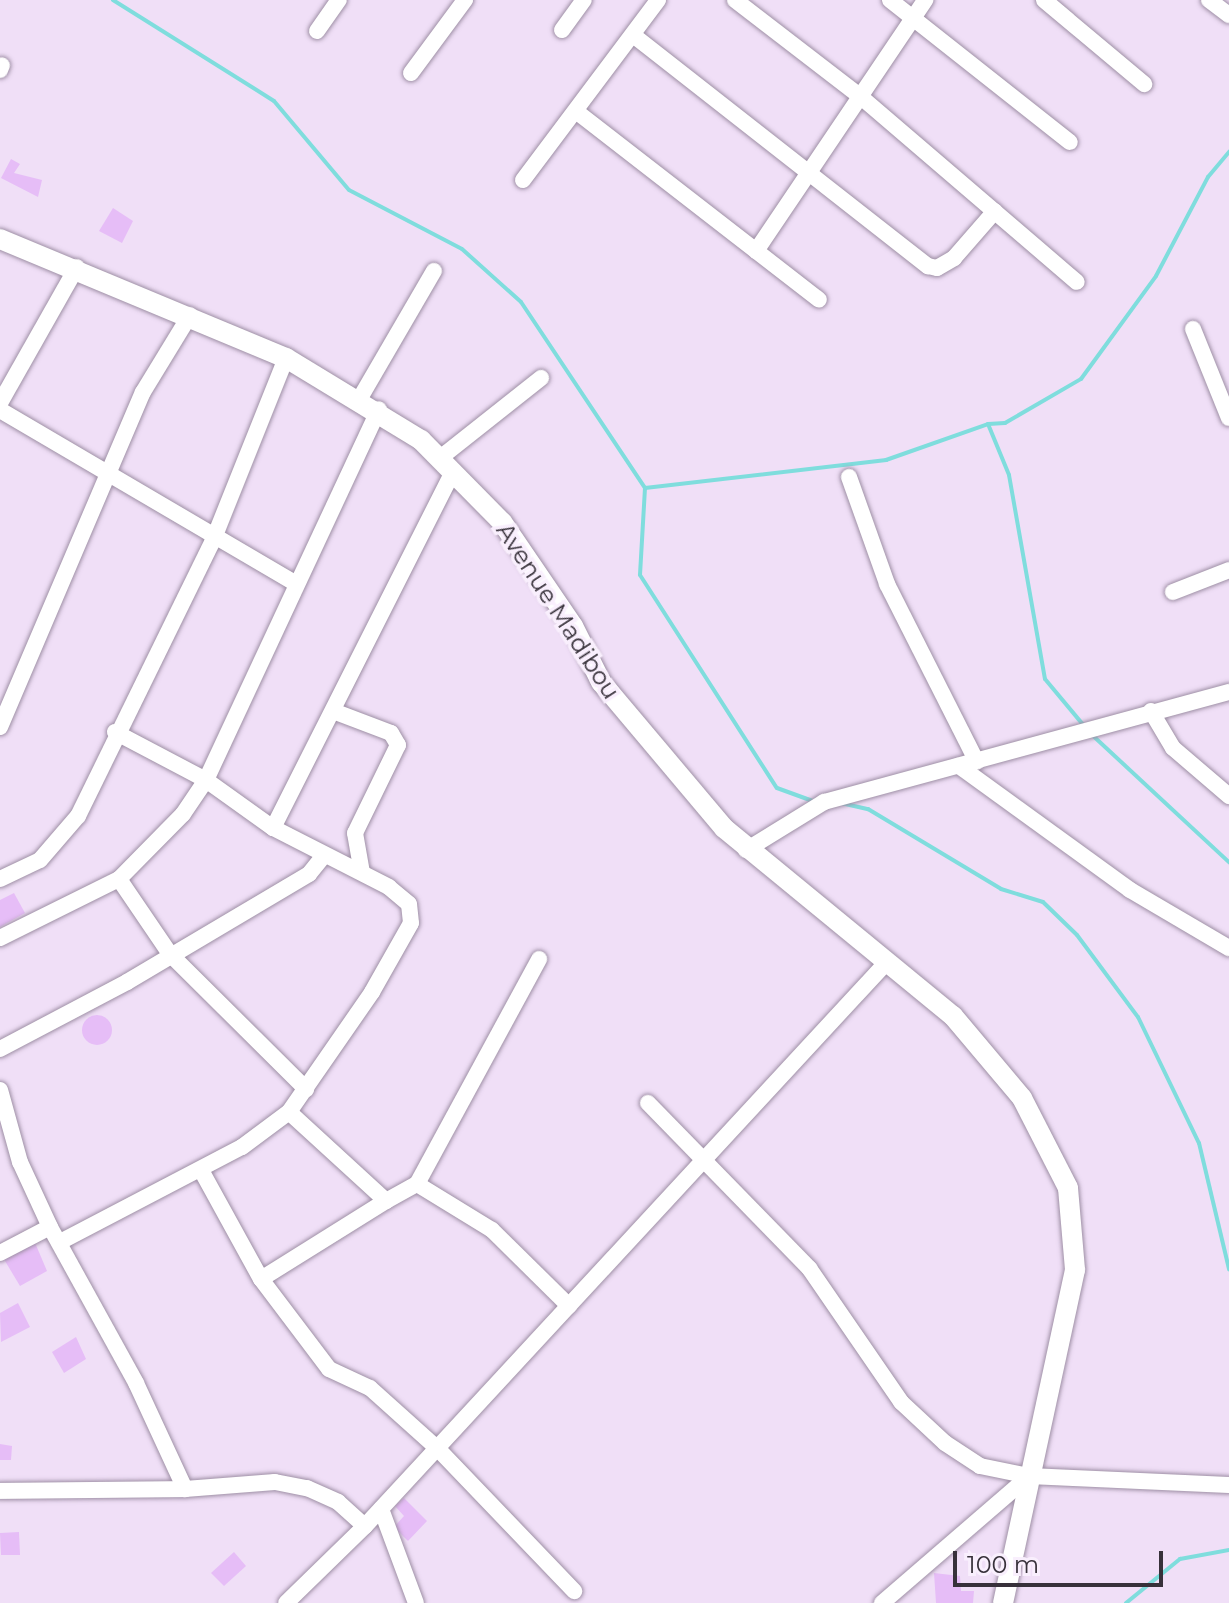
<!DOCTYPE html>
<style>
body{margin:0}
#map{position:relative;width:1229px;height:1603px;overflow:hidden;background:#f0dff7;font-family:Montserrat,sans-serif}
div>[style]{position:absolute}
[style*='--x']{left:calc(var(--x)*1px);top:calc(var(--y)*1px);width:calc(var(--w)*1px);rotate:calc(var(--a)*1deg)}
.stream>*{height:4px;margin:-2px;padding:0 2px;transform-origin:2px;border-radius:2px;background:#7fdddd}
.building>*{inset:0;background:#e6bdf7}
.round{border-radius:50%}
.roads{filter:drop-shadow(0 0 2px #9e8fa5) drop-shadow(0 0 2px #9e8fa5)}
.minor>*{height:16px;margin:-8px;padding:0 8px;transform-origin:8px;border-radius:8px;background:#fff}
.tertiary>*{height:20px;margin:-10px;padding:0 10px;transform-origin:10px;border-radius:10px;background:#fff}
span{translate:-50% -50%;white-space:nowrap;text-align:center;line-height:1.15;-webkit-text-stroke:7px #f9effd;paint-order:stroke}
.street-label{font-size:24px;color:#37313a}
.scale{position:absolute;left:953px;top:1551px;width:210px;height:36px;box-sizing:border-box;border:4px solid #37313a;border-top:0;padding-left:10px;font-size:24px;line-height:28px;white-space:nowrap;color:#37313a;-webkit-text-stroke:6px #f9effd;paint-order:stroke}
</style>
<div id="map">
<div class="stream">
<i style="--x:113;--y:0;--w:190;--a:32.1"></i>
<i style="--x:274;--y:101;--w:116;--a:49.9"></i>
<i style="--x:349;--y:190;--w:127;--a:27.6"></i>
<i style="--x:462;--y:249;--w:79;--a:41.9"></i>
<i style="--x:521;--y:302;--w:224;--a:56.3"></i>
<i style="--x:645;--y:488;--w:87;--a:93.3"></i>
<i style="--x:640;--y:575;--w:253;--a:57.3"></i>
<i style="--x:777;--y:788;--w:38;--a:20"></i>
<i style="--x:988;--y:424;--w:17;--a:-3"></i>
<i style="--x:1005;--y:423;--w:88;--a:-30.1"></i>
<i style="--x:1081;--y:379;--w:127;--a:-53.9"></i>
<i style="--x:1156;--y:276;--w:112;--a:-62.3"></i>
<i style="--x:1208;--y:177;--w:33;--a:-50"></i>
<i style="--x:645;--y:488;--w:243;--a:-6.6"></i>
<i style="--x:886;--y:460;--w:108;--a:-19.4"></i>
<i style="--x:988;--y:424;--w:55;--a:67.6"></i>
<i style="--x:1009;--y:475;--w:207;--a:80"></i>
<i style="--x:1045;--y:679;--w:62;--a:50.2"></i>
<i style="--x:1090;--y:733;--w:190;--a:42.9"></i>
<i style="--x:841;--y:803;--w:28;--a:13"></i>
<i style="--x:868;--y:809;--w:155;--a:31"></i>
<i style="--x:1001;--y:889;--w:44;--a:17.2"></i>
<i style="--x:1043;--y:902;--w:47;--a:44.1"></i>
<i style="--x:1077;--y:935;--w:102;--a:53.4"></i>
<i style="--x:1138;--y:1017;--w:140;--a:64.2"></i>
<i style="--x:1199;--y:1143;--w:130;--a:76.6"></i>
<i style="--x:1126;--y:1603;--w:70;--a:-39.2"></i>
<i style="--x:1180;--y:1559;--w:50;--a:-10.4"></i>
</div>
<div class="building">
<i style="clip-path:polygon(11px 159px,20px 164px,14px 173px,42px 180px,38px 197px,1px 178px)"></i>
<i style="clip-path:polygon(113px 208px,133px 221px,122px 243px,99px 231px)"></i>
<i style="clip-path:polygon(14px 893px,25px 913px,0 927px,0 900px)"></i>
<i class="round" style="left:82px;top:1015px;width:30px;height:30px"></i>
<i style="clip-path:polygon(33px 1238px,47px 1271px,20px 1286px,2px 1256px)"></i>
<i style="clip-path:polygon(18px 1303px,30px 1327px,1px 1342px,0 1313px)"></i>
<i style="clip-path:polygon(76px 1337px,86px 1359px,64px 1373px,52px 1352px)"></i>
<i style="clip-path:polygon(0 1444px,12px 1446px,11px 1460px,0 1460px)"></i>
<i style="clip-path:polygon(404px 1498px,427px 1521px,408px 1541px,394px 1527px,404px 1516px,395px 1506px)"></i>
<i style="clip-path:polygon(19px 1532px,20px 1555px,1px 1555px,0 1533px)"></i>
<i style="clip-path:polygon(234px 1552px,246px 1566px,224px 1586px,211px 1573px)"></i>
<i style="clip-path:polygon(934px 1573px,960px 1576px,961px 1591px,974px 1591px,973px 1603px,936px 1603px)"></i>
</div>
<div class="roads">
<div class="minor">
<i style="--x:735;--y:0;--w:159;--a:37.6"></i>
<i style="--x:861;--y:97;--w:284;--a:40.6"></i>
<i style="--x:890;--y:0;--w:229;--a:38.3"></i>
<i style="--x:1044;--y:0;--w:131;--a:40"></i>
<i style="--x:1209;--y:0;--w:25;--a:37"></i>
<i style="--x:562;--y:30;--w:37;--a:-54"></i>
<i style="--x:317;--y:31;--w:38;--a:-55"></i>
<i style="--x:633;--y:35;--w:375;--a:38.1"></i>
<i style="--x:928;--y:266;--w:9;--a:13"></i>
<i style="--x:937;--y:268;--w:20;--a:-30"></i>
<i style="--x:954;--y:258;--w:62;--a:-48.9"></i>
<i style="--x:0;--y:70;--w:5;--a:-68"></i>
<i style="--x:411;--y:73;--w:91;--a:-53.5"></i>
<i style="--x:577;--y:112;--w:306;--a:37.8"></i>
<i style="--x:523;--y:180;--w:225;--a:-53.1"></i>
<i style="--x:756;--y:251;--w:303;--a:-56"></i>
<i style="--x:1193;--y:329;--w:96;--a:68"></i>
<i style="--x:360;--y:398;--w:147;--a:-59.8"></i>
<i style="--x:0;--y:403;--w:156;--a:-60.5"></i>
<i style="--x:0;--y:410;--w:344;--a:30.4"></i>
<i style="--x:440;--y:458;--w:129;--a:-38.4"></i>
<i style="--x:849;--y:477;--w:114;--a:70.4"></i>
<i style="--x:887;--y:584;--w:199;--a:63.2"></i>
<i style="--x:1173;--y:592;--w:60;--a:-21.4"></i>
<i style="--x:333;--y:711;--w:62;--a:20.8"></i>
<i style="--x:391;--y:733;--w:14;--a:60"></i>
<i style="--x:398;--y:745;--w:98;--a:116"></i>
<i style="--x:355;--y:833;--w:40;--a:80"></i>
<i style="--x:1151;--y:711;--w:43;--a:59.3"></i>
<i style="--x:1173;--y:748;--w:74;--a:40.6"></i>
<i style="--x:0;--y:727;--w:364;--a:-66.9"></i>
<i style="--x:143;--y:392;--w:90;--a:-58.6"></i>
<i style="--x:959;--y:766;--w:211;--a:35.9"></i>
<i style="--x:1130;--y:890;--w:115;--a:30.4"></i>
<i style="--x:273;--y:828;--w:400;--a:-63.2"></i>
<i style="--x:746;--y:850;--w:92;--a:-31.6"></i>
<i style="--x:824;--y:802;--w:420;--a:-15.2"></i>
<i style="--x:0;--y:879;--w:44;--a:-25.4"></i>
<i style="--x:40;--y:860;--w:58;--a:-49.2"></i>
<i style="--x:78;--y:816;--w:309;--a:-63.9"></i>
<i style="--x:214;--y:538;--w:194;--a:-68.2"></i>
<i style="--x:119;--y:879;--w:91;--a:55.8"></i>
<i style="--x:170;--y:954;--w:192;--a:44.8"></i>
<i style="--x:0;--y:938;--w:133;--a:-26.4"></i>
<i style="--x:119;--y:879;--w:91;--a:-45.4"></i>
<i style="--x:183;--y:814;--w:41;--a:-55.9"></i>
<i style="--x:206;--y:780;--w:409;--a:-65"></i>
<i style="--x:0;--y:1049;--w:144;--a:-27.8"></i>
<i style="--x:127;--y:982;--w:212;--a:-30.7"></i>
<i style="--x:309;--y:874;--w:22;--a:-51"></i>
<i style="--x:0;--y:1090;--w:75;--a:74.5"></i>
<i style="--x:20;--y:1162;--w:72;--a:65.2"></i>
<i style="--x:50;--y:1227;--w:178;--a:61.1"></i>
<i style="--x:136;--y:1383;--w:117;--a:65.2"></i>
<i style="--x:185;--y:1489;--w:90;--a:-4.4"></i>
<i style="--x:275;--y:1482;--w:33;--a:11"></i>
<i style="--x:307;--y:1488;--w:34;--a:24"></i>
<i style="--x:338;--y:1502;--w:36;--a:42"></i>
<i style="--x:365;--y:1526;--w:110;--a:135.7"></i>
<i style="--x:648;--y:1103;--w:231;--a:45.7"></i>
<i style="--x:809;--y:1268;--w:163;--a:55.5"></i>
<i style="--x:901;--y:1402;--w:60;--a:43"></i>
<i style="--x:945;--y:1443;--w:42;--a:33.3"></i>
<i style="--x:980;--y:1466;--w:50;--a:11.5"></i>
<i style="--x:1029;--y:1476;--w:200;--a:2.6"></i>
<i style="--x:289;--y:1112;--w:132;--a:42.5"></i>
<i style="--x:386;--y:1201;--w:35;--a:-29"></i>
<i style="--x:417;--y:1184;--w:88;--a:31.5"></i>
<i style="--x:492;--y:1230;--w:108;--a:44.6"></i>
<i style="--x:201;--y:1170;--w:124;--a:61.2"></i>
<i style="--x:261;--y:1279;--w:147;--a:-32"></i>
<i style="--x:417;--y:1184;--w:256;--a:-61.5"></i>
<i style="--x:60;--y:1242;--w:205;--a:-27.6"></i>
<i style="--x:242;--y:1147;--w:59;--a:-36.7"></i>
<i style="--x:289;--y:1112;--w:146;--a:-55.3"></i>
<i style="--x:372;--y:992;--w:79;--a:-60.5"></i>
<i style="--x:411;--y:923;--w:19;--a:-96"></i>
<i style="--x:409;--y:904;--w:26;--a:-140"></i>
<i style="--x:389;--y:887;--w:130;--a:-153"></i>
<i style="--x:273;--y:828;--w:82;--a:-144.4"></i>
<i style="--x:206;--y:780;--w:103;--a:-152.2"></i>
<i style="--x:0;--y:1253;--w:56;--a:-27.5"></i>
<i style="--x:261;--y:1279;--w:113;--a:52.9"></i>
<i style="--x:329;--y:1369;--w:45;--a:24.9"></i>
<i style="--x:370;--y:1388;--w:91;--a:41.9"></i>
<i style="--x:438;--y:1449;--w:197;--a:46.2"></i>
<i style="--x:0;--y:1491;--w:185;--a:-0.6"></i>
<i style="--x:381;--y:1509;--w:100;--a:69.6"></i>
<i style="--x:365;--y:1526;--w:767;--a:-47.22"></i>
<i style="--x:882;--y:1603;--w:194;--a:-40.8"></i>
</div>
<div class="tertiary">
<i style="--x:0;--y:239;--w:310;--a:22.6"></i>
<i style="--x:286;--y:358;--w:158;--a:31.3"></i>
<i style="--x:421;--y:440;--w:115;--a:45.4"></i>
<i style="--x:502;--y:522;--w:126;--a:55.7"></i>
<i style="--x:573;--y:626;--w:63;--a:63.4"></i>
<i style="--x:601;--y:682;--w:191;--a:49.9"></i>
<i style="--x:724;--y:828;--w:296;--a:39.4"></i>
<i style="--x:953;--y:1016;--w:107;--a:49.9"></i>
<i style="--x:1022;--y:1098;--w:101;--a:62.9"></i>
<i style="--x:1068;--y:1188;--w:82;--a:85.1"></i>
<i style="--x:1075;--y:1270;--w:341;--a:102.2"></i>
</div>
</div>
<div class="street-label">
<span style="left:558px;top:611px;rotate:57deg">Avenue Madibou</span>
</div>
<div class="scale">100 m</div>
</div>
